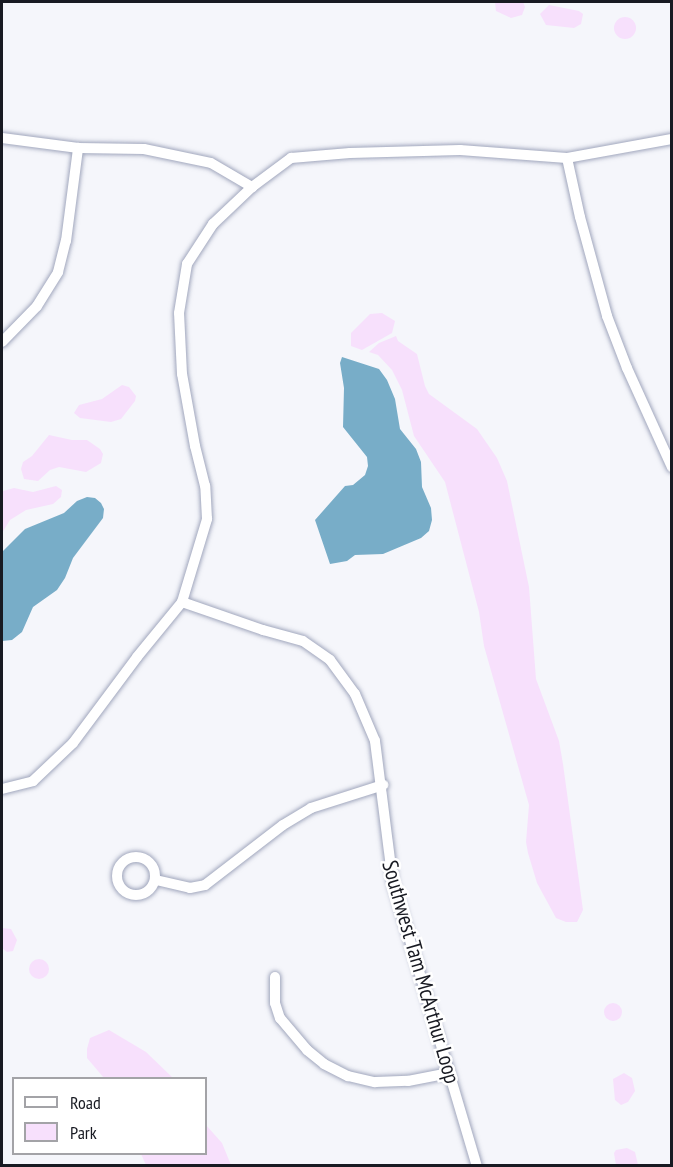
<!DOCTYPE html>
<style>
body{margin:0}
#map{position:relative;width:673px;height:1167px;overflow:hidden;background:#f5f6fb;font-family:"PT Sans Narrow",sans-serif}
div>[style]{position:absolute}
[style*='--x']{left:calc(var(--x)*1px);top:calc(var(--y)*1px);width:calc(var(--w)*1px);rotate:calc(var(--a)*1deg)}
.green>*{inset:0;background:#f7e0fc}
.round{border-radius:50%}
.water>*{inset:0;background:#78adc8}
.roads{filter:drop-shadow(0 0 2px #a1a7bd) drop-shadow(0 0 2px #a1a7bd)}
.minor>*{height:10px;margin:-5px;padding:0 5px;transform-origin:5px;border-radius:5px;background:#fff}
.minor>.ring{margin:-5px;padding:0;box-sizing:content-box;background:none;border:10px solid #fff;border-radius:50%}
span{translate:-50% -50%;white-space:nowrap;text-align:center;line-height:1.15;-webkit-text-stroke:5px #fff;paint-order:stroke}
.street-label{font-size:22px;color:#181a22}
.frame{position:absolute;inset:0;border:3px solid #181a22;pointer-events:none}
.legend{position:absolute;left:12px;top:1077px;width:195px;height:78px;box-sizing:border-box;background:#fff;border:2px solid #a3a3a7;margin:0;padding:8px 10px;list-style:none;font-size:18px;color:#181a22}
.legend li{display:flex;align-items:center;gap:12px;height:30px}
.legend b{width:30px;border:2px solid #a3a3a7}
</style>
<div id="map">
<div class="green">
<i style="clip-path:polygon(495px 2px,523px 2px,525px 7px,522px 15px,511px 18px,496px 11px)"></i>
<i style="clip-path:polygon(549px 5px,579px 11px,583px 14px,581px 24px,574px 28px,546px 25px,540px 14px)"></i>
<i class="round" style="left:614px;top:17px;width:22px;height:22px"></i>
<i style="clip-path:polygon(382px 313px,395px 321px,392px 333px,362px 350px,351px 346px,351px 333px,370px 314px)"></i>
<i style="clip-path:polygon(396px 336px,398px 341px,417px 354px,425px 386px,429px 394px,477px 429px,497px 458px,507px 481px,529px 587px,536px 679px,559px 741px,563px 764px,583px 910px,577px 922px,566px 922px,556px 918px,537px 883px,528px 853px,526px 842px,529px 805px,484px 646px,479px 612px,445px 482px,414px 436px,402px 390px,392px 370px,378px 355px,369px 352px,379px 343px)"></i>
<i style="clip-path:polygon(122px 385px,129px 387px,136px 396px,135px 401px,121px 419px,111px 422px,80px 418px,74px 413px,79px 405px,102px 399px)"></i>
<i style="clip-path:polygon(49px 435px,72px 440px,87px 440px,100px 449px,103px 454px,101px 463px,86px 472px,59px 467px,50px 470px,38px 481px,24px 479px,21px 469px,23px 462px,32px 456px)"></i>
<i style="clip-path:polygon(56px 486px,62px 490px,61px 497px,53px 504px,26px 510px,10px 520px,2px 533px,3px 491px,14px 488px,33px 492px)"></i>
<i style="clip-path:polygon(2px 928px,11px 929px,17px 940px,13px 951px,7px 952px,2px 948px)"></i>
<i class="round" style="left:29px;top:959px;width:20px;height:20px"></i>
<i class="round" style="left:604px;top:1003px;width:18px;height:18px"></i>
<i style="clip-path:polygon(109px 1030px,146px 1052px,173px 1078px,104px 1078px,87px 1058px,87px 1049px,90px 1038px)"></i>
<i style="clip-path:polygon(624px 1073px,632px 1078px,635px 1091px,628px 1102px,621px 1105px,615px 1100px,613px 1079px)"></i>
<i style="clip-path:polygon(206px 1125px,222px 1143px,231px 1165px,146px 1165px,141px 1154px,206px 1154px)"></i>
<i style="clip-path:polygon(627px 1148px,635px 1152px,638px 1165px,616px 1165px,614px 1153px,616px 1150px)"></i>
</div>
<div class="water">
<i style="clip-path:polygon(342px 357px,379px 369px,387px 380px,395px 399px,400px 429px,416px 449px,421px 462px,422px 487px,431px 508px,432px 520px,429px 531px,421px 538px,383px 554px,355px 555px,347px 561px,330px 564px,315px 520px,345px 486px,353px 485px,365px 475px,368px 466px,367px 457px,343px 427px,344px 388px,340px 363px)"></i>
<i style="clip-path:polygon(87px 497px,95px 498px,101px 503px,104px 509px,103px 518px,73px 558px,65px 578px,57px 590px,33px 607px,22px 632px,12px 640px,2px 641px,2px 552px,25px 529px,64px 513px,77px 501px)"></i>
</div>
<div class="roads">
<div class="minor">
<i style="--x:2;--y:138;--w:77;--a:7.5"></i>
<i style="--x:78;--y:148;--w:66;--a:0.9"></i>
<i style="--x:144;--y:149;--w:68;--a:11.8"></i>
<i style="--x:211;--y:163;--w:48;--a:30.3"></i>
<i style="--x:567;--y:158;--w:60;--a:77.6"></i>
<i style="--x:580;--y:217;--w:103;--a:74.7"></i>
<i style="--x:607;--y:316;--w:56;--a:69"></i>
<i style="--x:627;--y:368;--w:109;--a:65.6"></i>
<i style="--x:2;--y:342;--w:50;--a:-45.8"></i>
<i style="--x:37;--y:306;--w:40;--a:-58"></i>
<i style="--x:58;--y:272;--w:32;--a:-76"></i>
<i style="--x:66;--y:241;--w:94;--a:-82.6"></i>
<i style="--x:182;--y:602;--w:86;--a:19.1"></i>
<i style="--x:263;--y:630;--w:41;--a:15.4"></i>
<i style="--x:303;--y:641;--w:33;--a:35"></i>
<i style="--x:330;--y:660;--w:42;--a:53.7"></i>
<i style="--x:355;--y:694;--w:51;--a:66.9"></i>
<i style="--x:375;--y:741;--w:143;--a:82.8"></i>
<i style="--x:393;--y:883;--w:295;--a:73.5"></i>
<i style="--x:2;--y:789;--w:32;--a:-14"></i>
<i style="--x:33;--y:781;--w:55;--a:-43.5"></i>
<i style="--x:73;--y:743;--w:107;--a:-53.3"></i>
<i style="--x:137;--y:657;--w:71;--a:-50.7"></i>
<i style="--x:182;--y:602;--w:87;--a:-73.2"></i>
<i style="--x:207;--y:519;--w:33;--a:-93"></i>
<i style="--x:205;--y:486;--w:41;--a:-104"></i>
<i style="--x:195;--y:446;--w:73;--a:-100.2"></i>
<i style="--x:182;--y:374;--w:61;--a:-92.8"></i>
<i style="--x:179;--y:313;--w:50;--a:-80.7"></i>
<i style="--x:187;--y:264;--w:48;--a:-57"></i>
<i style="--x:213;--y:224;--w:54;--a:-43.5"></i>
<i style="--x:252;--y:187;--w:49;--a:-36.6"></i>
<i style="--x:291;--y:158;--w:59;--a:-4.8"></i>
<i style="--x:350;--y:153;--w:110;--a:-1.6"></i>
<i style="--x:460;--y:150;--w:107;--a:4.3"></i>
<i style="--x:567;--y:158;--w:107;--a:-10.3"></i>
<i class="ring" style="left:117px;top:857px;width:28px;height:28px"></i>
<i style="--x:156;--y:880;--w:35;--a:13"></i>
<i style="--x:190;--y:888;--w:15;--a:-11"></i>
<i style="--x:205;--y:885;--w:98;--a:-37.6"></i>
<i style="--x:283;--y:825;--w:33;--a:-31"></i>
<i style="--x:311;--y:808;--w:76;--a:-17.7"></i>
<i style="--x:275;--y:977;--w:26;--a:90"></i>
<i style="--x:275;--y:1003;--w:16;--a:72"></i>
<i style="--x:280;--y:1018;--w:42;--a:49.8"></i>
<i style="--x:307;--y:1050;--w:22;--a:39"></i>
<i style="--x:324;--y:1064;--w:27;--a:27"></i>
<i style="--x:348;--y:1076;--w:28;--a:13"></i>
<i style="--x:375;--y:1082;--w:33;--a:-2"></i>
<i style="--x:408;--y:1081;--w:42;--a:-11"></i>
</div>
</div>
<div class="street-label">
<span style="left:421px;top:972px;rotate:74deg">Southwest Tam McArthur Loop</span>
</div>
<div class="frame"></div>
<ul class="legend">
<li><b style="height:8px;background:#fff"></b>Road</li>
<li><b style="height:16px;background:#f7e0fc"></b>Park</li>
</ul>
</div>
